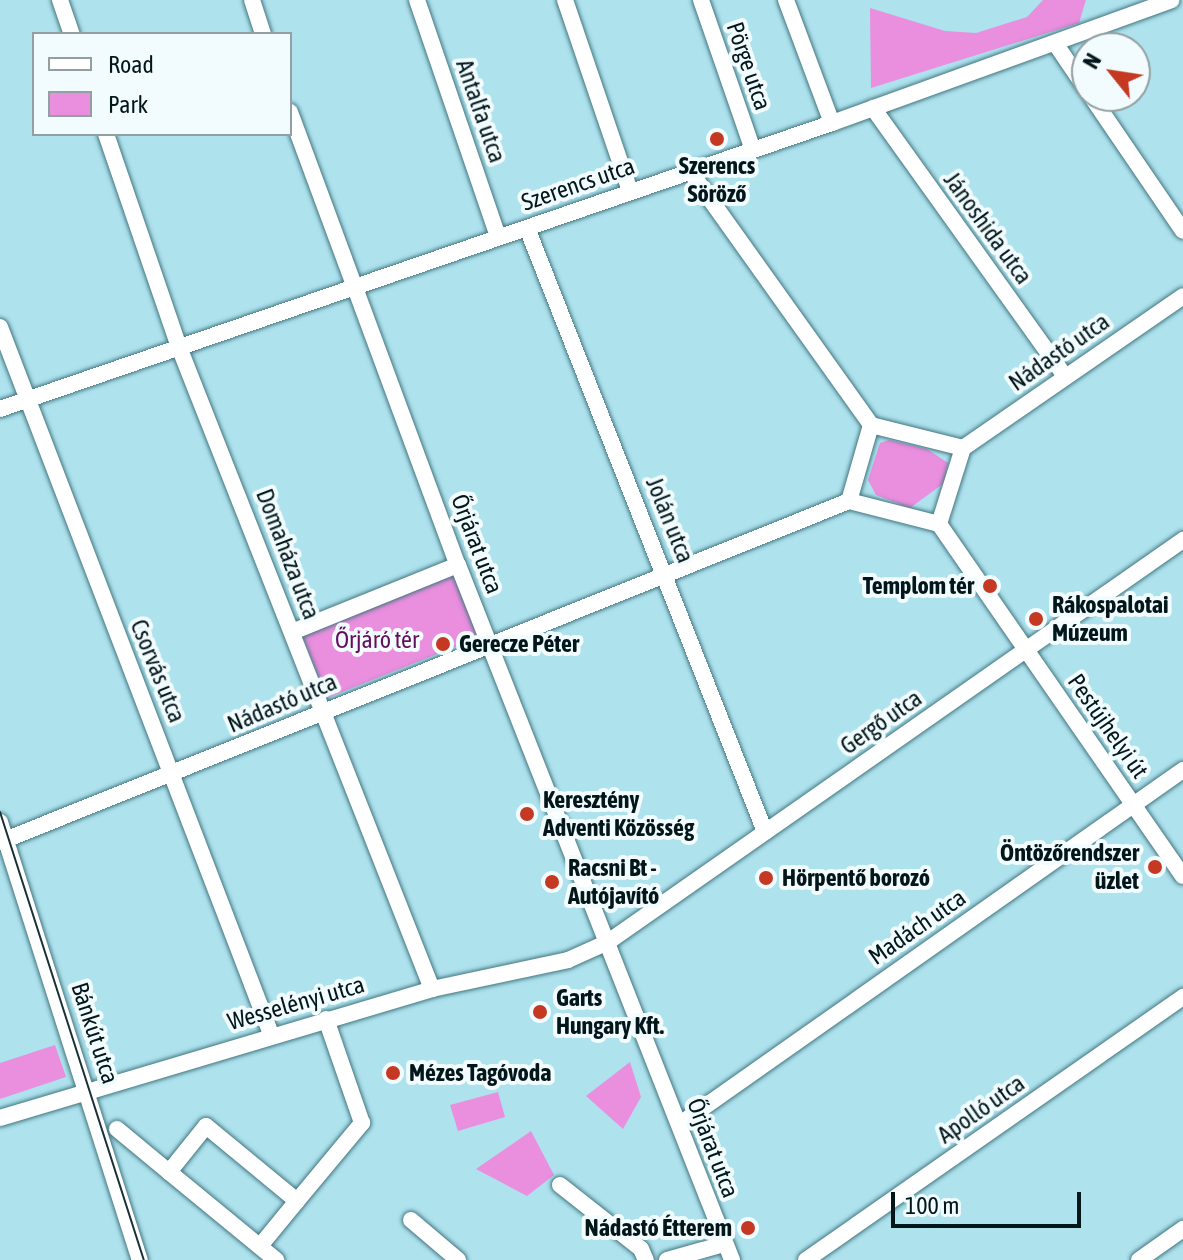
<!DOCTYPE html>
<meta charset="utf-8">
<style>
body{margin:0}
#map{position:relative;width:1183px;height:1260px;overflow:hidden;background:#aee3ee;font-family:"Asap Condensed",sans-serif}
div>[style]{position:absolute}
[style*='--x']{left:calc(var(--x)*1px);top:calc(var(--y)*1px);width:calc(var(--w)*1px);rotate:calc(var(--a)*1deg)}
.green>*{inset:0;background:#ea8ede}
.roads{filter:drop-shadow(0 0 2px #437680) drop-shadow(0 0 2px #437680)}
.minor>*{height:16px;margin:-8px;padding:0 8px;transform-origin:8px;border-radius:8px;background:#fff}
.tram>*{height:2px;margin:-1px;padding:0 1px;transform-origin:1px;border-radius:1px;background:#193136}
.dots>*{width:22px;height:22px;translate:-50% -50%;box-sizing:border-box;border:4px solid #f2fcfe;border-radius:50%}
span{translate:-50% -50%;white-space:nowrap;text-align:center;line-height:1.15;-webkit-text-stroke:8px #f2fcfe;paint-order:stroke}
.street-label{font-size:24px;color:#03171b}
.poi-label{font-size:24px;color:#03171b;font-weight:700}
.right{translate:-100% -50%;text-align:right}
.left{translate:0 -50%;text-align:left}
.park-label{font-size:24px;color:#650c5e}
.legend{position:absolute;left:32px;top:32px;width:260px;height:104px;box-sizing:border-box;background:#f2fcfe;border:2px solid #92a0a3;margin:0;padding:10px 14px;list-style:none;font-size:24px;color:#03171b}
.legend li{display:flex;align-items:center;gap:16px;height:40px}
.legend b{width:40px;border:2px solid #92a0a3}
.north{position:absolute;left:1071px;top:32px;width:80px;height:80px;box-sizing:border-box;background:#f2fcfe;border:2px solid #92a0a3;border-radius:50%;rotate:300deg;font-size:22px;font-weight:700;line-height:32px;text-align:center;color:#03171b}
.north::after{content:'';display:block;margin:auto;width:28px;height:36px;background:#c53923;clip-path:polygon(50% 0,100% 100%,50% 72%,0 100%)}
.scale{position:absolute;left:891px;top:1192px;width:190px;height:36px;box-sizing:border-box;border:4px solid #03171b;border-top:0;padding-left:10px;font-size:24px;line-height:28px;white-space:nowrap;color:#03171b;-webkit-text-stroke:6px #f2fcfe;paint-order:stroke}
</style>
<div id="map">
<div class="green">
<i style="clip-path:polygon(1043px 0,1086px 0,1079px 23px,871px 88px,870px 8px,945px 31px,976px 33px,1027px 17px)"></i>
<i style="clip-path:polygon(889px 440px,927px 449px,948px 463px,944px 483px,910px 508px,876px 495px,868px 480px,880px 443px)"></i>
<i style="clip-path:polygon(456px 571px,482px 636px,327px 698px,301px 633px)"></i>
<i style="clip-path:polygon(55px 1045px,66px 1077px,0 1099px,0 1063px)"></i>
<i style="clip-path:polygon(630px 1062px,641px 1097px,623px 1129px,586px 1096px)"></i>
<i style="clip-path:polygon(498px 1092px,505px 1117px,458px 1131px,450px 1105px)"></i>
<i style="clip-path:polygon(531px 1131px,554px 1175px,527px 1196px,476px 1169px)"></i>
</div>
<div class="roads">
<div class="minor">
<i style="--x:60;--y:0;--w:36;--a:71"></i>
<i style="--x:252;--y:0;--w:36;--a:72"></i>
<i style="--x:417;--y:0;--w:250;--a:71.1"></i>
<i style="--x:565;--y:0;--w:202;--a:71.2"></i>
<i style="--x:701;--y:0;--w:156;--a:70.9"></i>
<i style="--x:786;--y:0;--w:131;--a:69.5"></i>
<i style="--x:1055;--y:43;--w:57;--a:55.8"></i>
<i style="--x:1091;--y:96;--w:163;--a:55.7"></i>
<i style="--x:873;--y:108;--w:330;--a:54.4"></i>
<i style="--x:290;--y:112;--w:483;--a:69.7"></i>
<i style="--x:458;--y:565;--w:747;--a:68.48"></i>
<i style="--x:106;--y:134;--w:225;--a:71.1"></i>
<i style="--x:179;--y:347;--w:690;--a:68.49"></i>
<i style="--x:690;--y:171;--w:312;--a:54.5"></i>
<i style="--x:527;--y:228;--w:649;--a:68.49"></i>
<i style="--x:0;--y:327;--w:757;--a:69.03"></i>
<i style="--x:0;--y:409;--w:880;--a:-18.97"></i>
<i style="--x:832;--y:123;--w:361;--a:-19.9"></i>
<i style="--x:871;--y:425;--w:79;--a:106.1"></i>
<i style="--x:849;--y:501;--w:93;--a:14.3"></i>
<i style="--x:871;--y:425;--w:95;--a:14"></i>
<i style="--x:963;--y:448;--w:267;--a:-34.6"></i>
<i style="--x:939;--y:524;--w:428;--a:55.3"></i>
<i style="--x:939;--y:524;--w:80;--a:-72.5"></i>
<i style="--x:292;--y:632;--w:179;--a:-22"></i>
<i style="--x:0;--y:822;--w:460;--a:72.3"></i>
<i style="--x:0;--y:842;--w:915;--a:-21.88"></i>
<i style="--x:0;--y:1118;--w:451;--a:-16.6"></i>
<i style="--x:432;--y:989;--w:139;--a:-12"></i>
<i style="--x:568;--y:960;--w:44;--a:-24.2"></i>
<i style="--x:608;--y:942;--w:702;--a:-34.96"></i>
<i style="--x:680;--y:1124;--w:615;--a:-35.14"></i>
<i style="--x:117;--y:1129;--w:67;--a:39.6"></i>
<i style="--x:560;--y:1185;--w:103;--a:38.3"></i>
<i style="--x:641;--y:1249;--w:12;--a:66"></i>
<i style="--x:297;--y:1201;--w:102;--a:-50.2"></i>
<i style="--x:362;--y:1123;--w:110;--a:-109.1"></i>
<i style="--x:411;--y:1220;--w:62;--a:40.4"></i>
<i style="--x:260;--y:1246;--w:58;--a:-50.6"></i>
<i style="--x:297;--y:1201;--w:118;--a:-140.5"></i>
<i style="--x:206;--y:1126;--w:59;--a:128.8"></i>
<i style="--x:169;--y:1172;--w:139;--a:39.4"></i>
<i style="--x:667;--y:1260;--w:59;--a:-15.7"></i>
<i style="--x:806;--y:1260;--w:460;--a:-34.9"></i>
<i style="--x:1139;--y:1260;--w:54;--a:-35.2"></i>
</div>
</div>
<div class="tram">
<i style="--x:0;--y:812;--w:471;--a:72.2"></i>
</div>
<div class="dots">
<i style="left:717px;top:139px;background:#c53923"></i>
<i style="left:990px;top:586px;background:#c53923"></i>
<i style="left:1036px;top:619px;background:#c53923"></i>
<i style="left:443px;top:644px;background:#c53923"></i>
<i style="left:527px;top:814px;background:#c53923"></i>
<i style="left:1155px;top:867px;background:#c53923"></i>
<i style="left:766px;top:878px;background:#c53923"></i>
<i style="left:552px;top:882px;background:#c53923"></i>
<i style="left:540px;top:1012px;background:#c53923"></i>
<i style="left:393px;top:1073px;background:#c53923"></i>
<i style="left:748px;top:1228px;background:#c53923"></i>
</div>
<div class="street-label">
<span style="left:749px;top:66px;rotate:71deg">Pörge utca</span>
<span style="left:481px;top:111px;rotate:71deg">Antalfa utca</span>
<span style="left:578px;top:184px;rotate:-19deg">Szerencs utca</span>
<span style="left:988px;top:228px;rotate:54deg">Jánoshida utca</span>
<span style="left:1059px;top:352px;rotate:-35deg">Nádastó utca</span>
<span style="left:670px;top:520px;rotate:68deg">Jolán utca</span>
<span style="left:477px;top:544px;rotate:69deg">Őrjárat utca</span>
<span style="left:288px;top:554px;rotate:69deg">Domaháza utca</span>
<span style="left:158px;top:671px;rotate:68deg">Csorvás utca</span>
<span style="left:282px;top:703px;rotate:-23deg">Nádastó utca</span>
<span style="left:881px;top:722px;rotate:-35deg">Gergő utca</span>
<span style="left:1108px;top:726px;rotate:55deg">Pestújhelyi út</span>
<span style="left:917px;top:927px;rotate:-35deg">Madách utca</span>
<span style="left:296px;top:1003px;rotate:-16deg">Wesselényi utca</span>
<span style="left:95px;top:1033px;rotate:72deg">Bánkút utca</span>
<span style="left:981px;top:1109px;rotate:-35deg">Apolló utca</span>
<span style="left:713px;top:1148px;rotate:69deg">Őrjárat utca</span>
</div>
<div class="poi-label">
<span style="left:717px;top:180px">Szerencs<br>Söröző</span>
<span class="right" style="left:974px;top:586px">Templom tér</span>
<span class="left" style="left:1052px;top:619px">Rákospalotai<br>Múzeum</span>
<span class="left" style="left:459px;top:644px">Gerecze Péter</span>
<span class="left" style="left:543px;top:814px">Keresztény<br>Adventi Közösség</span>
<span class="right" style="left:1139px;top:867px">Öntözőrendszer<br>üzlet</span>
<span class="left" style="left:568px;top:882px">Racsni Bt -<br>Autójavító</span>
<span class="left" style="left:782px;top:878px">Hörpentő borozó</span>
<span class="left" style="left:556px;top:1012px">Garts<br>Hungary Kft.</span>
<span class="left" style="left:409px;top:1073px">Mézes Tagóvoda</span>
<span class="right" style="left:732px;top:1228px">Nádastó Étterem</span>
</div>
<div class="park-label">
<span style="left:377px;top:640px">Őrjáró tér</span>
</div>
<ul class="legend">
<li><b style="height:10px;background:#fff"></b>Road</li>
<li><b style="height:22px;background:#ea8ede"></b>Park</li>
</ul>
<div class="north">N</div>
<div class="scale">100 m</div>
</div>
